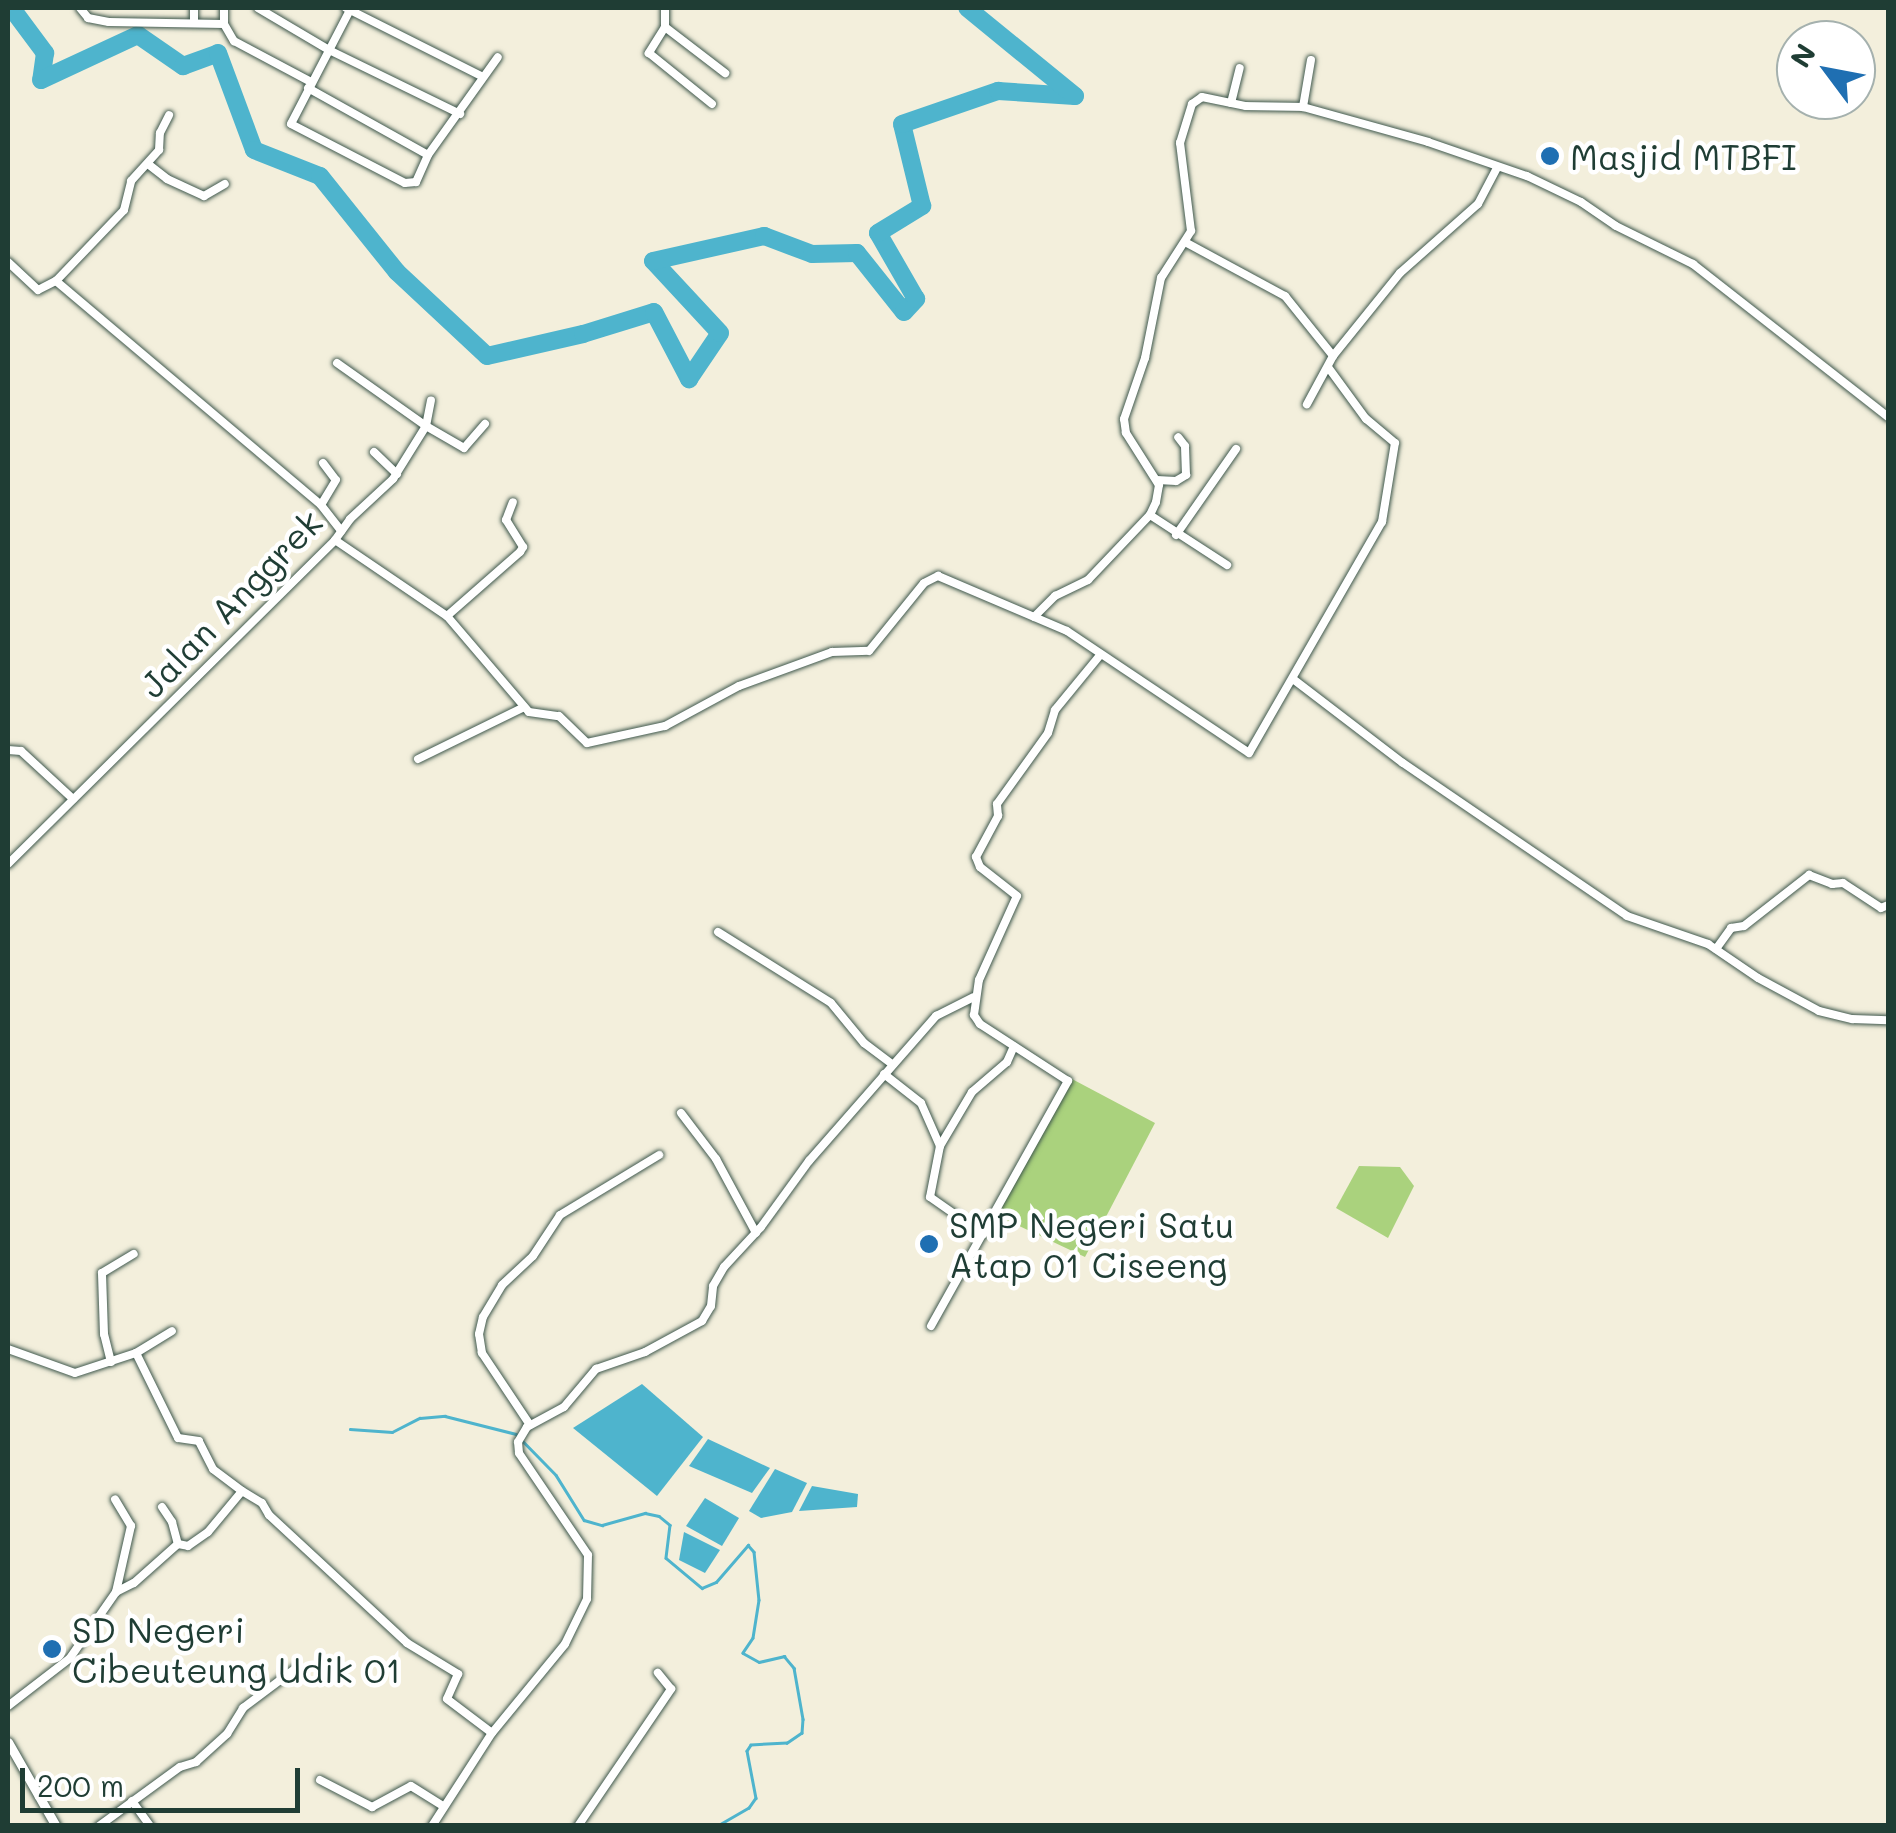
<!DOCTYPE html>
<style>
body{margin:0}
#map{position:relative;width:1896px;height:1833px;overflow:hidden;background:#f3efdc;font-family:Mali,sans-serif}
div>[style]{position:absolute}
[style*='--x']{left:calc(var(--x)*1px);top:calc(var(--y)*1px);width:calc(var(--w)*1px);rotate:calc(var(--a)*1deg)}
.green>*{inset:0;background:#aad27d}
.water>*{inset:0;background:#4eb4cd}
.stream>*{height:2.5px;margin:-1.25px;padding:0 1.25px;transform-origin:1.25px;border-radius:1.25px;background:#4eb4cd}
.river>*{height:18px;margin:-9px;padding:0 9px;transform-origin:9px;border-radius:9px;background:#4eb4cd}
.roads{filter:drop-shadow(0 0 2px #3f584d) drop-shadow(0 0 2px #3f584d)}
.minor>*{height:8px;margin:-4px;padding:0 4px;transform-origin:4px;border-radius:4px;background:#fff}
.tertiary>*{height:9px;margin:-4.5px;padding:0 4.5px;transform-origin:4.5px;border-radius:4.5px;background:#fff}
.dots>*{width:28px;height:28px;translate:-50% -50%;box-sizing:border-box;border:5px solid #fff;border-radius:50%}
span{translate:-50% -50%;white-space:nowrap;text-align:center;line-height:1.15;-webkit-text-stroke:9px #fff;paint-order:stroke}
.poi-label{font-size:35px;color:#1f3d34}
.left{translate:0 -50%;text-align:left}
.street-label{font-size:35px;color:#1f3d34}
.frame{position:absolute;inset:0;border:10px solid #1f3d34;pointer-events:none}
.north{position:absolute;left:1776px;top:20px;width:100px;height:100px;box-sizing:border-box;background:#fff;border:2px solid #a5b1ae;border-radius:50%;rotate:302deg;font-size:28px;font-weight:700;line-height:40px;text-align:center;color:#1f3d34}
.north::after{content:'';display:block;margin:auto;width:35px;height:45px;background:#1f6fb2;clip-path:polygon(50% 0,100% 100%,50% 72%,0 100%)}
.scale{position:absolute;left:20px;top:1768px;width:280px;height:45px;box-sizing:border-box;border:5px solid #1f3d34;border-top:0;padding-left:12px;font-size:30px;line-height:35px;white-space:nowrap;color:#1f3d34;-webkit-text-stroke:8px #fff;paint-order:stroke}
</style>
<div id="map">
<div class="green">
<i style="clip-path:polygon(1072px 1079px,1155px 1123px,1085px 1257px,994px 1214px)"></i>
<i style="clip-path:polygon(1359px 1166px,1400px 1167px,1414px 1186px,1388px 1238px,1336px 1208px)"></i>
</div>
<div class="water">
<i style="clip-path:polygon(642px 1384px,703px 1437px,657px 1496px,573px 1428px)"></i>
<i style="clip-path:polygon(708px 1439px,770px 1468px,752px 1493px,689px 1466px)"></i>
<i style="clip-path:polygon(775px 1469px,807px 1483px,792px 1512px,761px 1518px,749px 1511px)"></i>
<i style="clip-path:polygon(812px 1486px,858px 1494px,857px 1507px,799px 1511px)"></i>
<i style="clip-path:polygon(705px 1498px,739px 1518px,722px 1546px,686px 1526px)"></i>
<i style="clip-path:polygon(684px 1532px,720px 1550px,705px 1573px,679px 1560px)"></i>
</div>
<div class="stream">
<i style="--x:350;--y:1429;--w:42;--a:4.1"></i>
<i style="--x:392;--y:1432;--w:31;--a:-27"></i>
<i style="--x:420;--y:1418;--w:25;--a:-5"></i>
<i style="--x:445;--y:1416;--w:73;--a:14.2"></i>
<i style="--x:516;--y:1434;--w:57;--a:45.7"></i>
<i style="--x:556;--y:1475;--w:53;--a:58.1"></i>
<i style="--x:584;--y:1520;--w:19;--a:16"></i>
<i style="--x:602;--y:1525;--w:45;--a:-15.6"></i>
<i style="--x:645;--y:1513;--w:14;--a:12"></i>
<i style="--x:659;--y:1516;--w:14;--a:39"></i>
<i style="--x:670;--y:1525;--w:33;--a:97"></i>
<i style="--x:666;--y:1558;--w:47;--a:39.8"></i>
<i style="--x:702;--y:1588;--w:15;--a:-23"></i>
<i style="--x:716;--y:1582;--w:49;--a:-49.1"></i>
<i style="--x:748;--y:1545;--w:9;--a:49"></i>
<i style="--x:754;--y:1552;--w:48;--a:84.1"></i>
<i style="--x:759;--y:1600;--w:38;--a:99"></i>
<i style="--x:753;--y:1638;--w:18;--a:124"></i>
<i style="--x:743;--y:1653;--w:18;--a:29"></i>
<i style="--x:759;--y:1662;--w:26;--a:-13"></i>
<i style="--x:784;--y:1656;--w:16;--a:50"></i>
<i style="--x:794;--y:1668;--w:52;--a:80"></i>
<i style="--x:803;--y:1719;--w:14;--a:94"></i>
<i style="--x:802;--y:1733;--w:18;--a:146"></i>
<i style="--x:787;--y:1743;--w:36;--a:177"></i>
<i style="--x:751;--y:1745;--w:7;--a:124"></i>
<i style="--x:747;--y:1751;--w:48;--a:79.2"></i>
<i style="--x:756;--y:1798;--w:12;--a:125"></i>
<i style="--x:749;--y:1808;--w:36;--a:150"></i>
</div>
<div class="river">
<i style="--x:8;--y:10;--w:5;--a:0"></i>
<i style="--x:13;--y:10;--w:54;--a:53.3"></i>
<i style="--x:45;--y:53;--w:27;--a:98"></i>
<i style="--x:41;--y:80;--w:107;--a:-24.9"></i>
<i style="--x:138;--y:35;--w:55;--a:34.6"></i>
<i style="--x:183;--y:66;--w:37;--a:-20"></i>
<i style="--x:218;--y:53;--w:103;--a:69.6"></i>
<i style="--x:254;--y:150;--w:71;--a:21.5"></i>
<i style="--x:320;--y:176;--w:123;--a:51.3"></i>
<i style="--x:397;--y:272;--w:123;--a:43"></i>
<i style="--x:487;--y:356;--w:98;--a:-12.9"></i>
<i style="--x:583;--y:334;--w:74;--a:-17.2"></i>
<i style="--x:654;--y:312;--w:76;--a:62.4"></i>
<i style="--x:689;--y:379;--w:55;--a:-56"></i>
<i style="--x:720;--y:333;--w:98;--a:-132.9"></i>
<i style="--x:653;--y:261;--w:114;--a:-12.7"></i>
<i style="--x:764;--y:236;--w:51;--a:20.6"></i>
<i style="--x:812;--y:254;--w:45;--a:-1.3"></i>
<i style="--x:857;--y:253;--w:75;--a:51.5"></i>
<i style="--x:904;--y:312;--w:18;--a:-47"></i>
<i style="--x:916;--y:299;--w:76;--a:-119.9"></i>
<i style="--x:878;--y:233;--w:52;--a:-31.5"></i>
<i style="--x:922;--y:206;--w:84;--a:-103.7"></i>
<i style="--x:902;--y:124;--w:102;--a:-19"></i>
<i style="--x:998;--y:91;--w:77;--a:3.7"></i>
<i style="--x:1075;--y:96;--w:139;--a:-140.8"></i>
</div>
<div class="roads">
<div class="minor">
<i style="--x:80;--y:8;--w:13;--a:51"></i>
<i style="--x:88;--y:18;--w:21;--a:11"></i>
<i style="--x:109;--y:22;--w:115;--a:1"></i>
<i style="--x:224;--y:24;--w:16;--a:-90"></i>
<i style="--x:194;--y:8;--w:15;--a:90"></i>
<i style="--x:258;--y:8;--w:82;--a:30.6"></i>
<i style="--x:329;--y:50;--w:146;--a:26"></i>
<i style="--x:346;--y:8;--w:153;--a:26.7"></i>
<i style="--x:665;--y:8;--w:19;--a:90"></i>
<i style="--x:665;--y:27;--w:31;--a:122"></i>
<i style="--x:649;--y:53;--w:81;--a:39"></i>
<i style="--x:350;--y:10;--w:128;--a:117.4"></i>
<i style="--x:291;--y:124;--w:128;--a:27.4"></i>
<i style="--x:405;--y:183;--w:11;--a:-5"></i>
<i style="--x:416;--y:182;--w:30;--a:-66"></i>
<i style="--x:428;--y:155;--w:120;--a:-54.5"></i>
<i style="--x:224;--y:24;--w:20;--a:60"></i>
<i style="--x:234;--y:41;--w:87;--a:28"></i>
<i style="--x:665;--y:27;--w:76;--a:37.5"></i>
<i style="--x:1311;--y:60;--w:48;--a:99.7"></i>
<i style="--x:1303;--y:107;--w:130;--a:15.6"></i>
<i style="--x:1428;--y:142;--w:105;--a:19"></i>
<i style="--x:1527;--y:176;--w:60;--a:25.7"></i>
<i style="--x:1581;--y:202;--w:42;--a:34.4"></i>
<i style="--x:1616;--y:226;--w:86;--a:26.3"></i>
<i style="--x:1693;--y:264;--w:248;--a:38.1"></i>
<i style="--x:308;--y:88;--w:137;--a:29.2"></i>
<i style="--x:1231;--y:103;--w:36;--a:-76"></i>
<i style="--x:148;--y:164;--w:24;--a:38"></i>
<i style="--x:167;--y:179;--w:41;--a:24.7"></i>
<i style="--x:204;--y:196;--w:24;--a:-30"></i>
<i style="--x:1185;--y:242;--w:114;--a:28.4"></i>
<i style="--x:1285;--y:296;--w:77;--a:51.3"></i>
<i style="--x:1333;--y:356;--w:55;--a:118.4"></i>
<i style="--x:8;--y:262;--w:41;--a:43"></i>
<i style="--x:38;--y:290;--w:20;--a:-27"></i>
<i style="--x:56;--y:281;--w:98;--a:-46.2"></i>
<i style="--x:124;--y:210;--w:30;--a:-76"></i>
<i style="--x:131;--y:181;--w:42;--a:-47.9"></i>
<i style="--x:159;--y:150;--w:17;--a:-87"></i>
<i style="--x:160;--y:133;--w:20;--a:-63"></i>
<i style="--x:56;--y:281;--w:347;--a:40.2"></i>
<i style="--x:1333;--y:356;--w:107;--a:-51.1"></i>
<i style="--x:1400;--y:273;--w:104;--a:-41.5"></i>
<i style="--x:1478;--y:204;--w:41;--a:-62.2"></i>
<i style="--x:337;--y:363;--w:109;--a:35.3"></i>
<i style="--x:426;--y:426;--w:26;--a:-79"></i>
<i style="--x:374;--y:452;--w:32;--a:44"></i>
<i style="--x:323;--y:463;--w:21;--a:53"></i>
<i style="--x:336;--y:480;--w:29;--a:121"></i>
<i style="--x:321;--y:505;--w:33;--a:52"></i>
<i style="--x:1157;--y:480;--w:19;--a:3"></i>
<i style="--x:1176;--y:481;--w:12;--a:-31"></i>
<i style="--x:1186;--y:475;--w:29;--a:-92"></i>
<i style="--x:1185;--y:446;--w:11;--a:-128"></i>
<i style="--x:1150;--y:515;--w:92;--a:33"></i>
<i style="--x:1176;--y:535;--w:105;--a:-55.1"></i>
<i style="--x:335;--y:540;--w:135;--a:34.2"></i>
<i style="--x:447;--y:616;--w:126;--a:49.5"></i>
<i style="--x:529;--y:712;--w:30;--a:8"></i>
<i style="--x:559;--y:716;--w:39;--a:44"></i>
<i style="--x:587;--y:743;--w:80;--a:-12.3"></i>
<i style="--x:665;--y:726;--w:84;--a:-28.4"></i>
<i style="--x:739;--y:686;--w:99;--a:-20.1"></i>
<i style="--x:832;--y:652;--w:37;--a:-2"></i>
<i style="--x:869;--y:651;--w:87;--a:-51"></i>
<i style="--x:924;--y:583;--w:16;--a:-27"></i>
<i style="--x:938;--y:576;--w:140;--a:23.1"></i>
<i style="--x:1067;--y:631;--w:219;--a:33.8"></i>
<i style="--x:1249;--y:753;--w:267;--a:-60.1"></i>
<i style="--x:1382;--y:522;--w:80;--a:-80.7"></i>
<i style="--x:1395;--y:443;--w:38;--a:-140"></i>
<i style="--x:1366;--y:419;--w:64;--a:-126.2"></i>
<i style="--x:447;--y:616;--w:97;--a:-41.2"></i>
<i style="--x:520;--y:552;--w:6;--a:-59"></i>
<i style="--x:523;--y:547;--w:32;--a:-122"></i>
<i style="--x:506;--y:520;--w:19;--a:-69"></i>
<i style="--x:1034;--y:617;--w:30;--a:-45"></i>
<i style="--x:1055;--y:596;--w:37;--a:-26"></i>
<i style="--x:1088;--y:580;--w:90;--a:-46.4"></i>
<i style="--x:1150;--y:515;--w:14;--a:-65"></i>
<i style="--x:1156;--y:502;--w:17;--a:-80"></i>
<i style="--x:1159;--y:485;--w:62;--a:-122.4"></i>
<i style="--x:1126;--y:433;--w:14;--a:-98"></i>
<i style="--x:1124;--y:419;--w:65;--a:-71"></i>
<i style="--x:1145;--y:358;--w:82;--a:-78.7"></i>
<i style="--x:1161;--y:278;--w:56;--a:-57.4"></i>
<i style="--x:1191;--y:231;--w:89;--a:-97.1"></i>
<i style="--x:1180;--y:143;--w:41;--a:-72.9"></i>
<i style="--x:1192;--y:104;--w:12;--a:-35"></i>
<i style="--x:1202;--y:97;--w:45;--a:11.6"></i>
<i style="--x:1246;--y:106;--w:57;--a:1"></i>
<i style="--x:1293;--y:679;--w:138;--a:37.4"></i>
<i style="--x:1403;--y:763;--w:271;--a:34.3"></i>
<i style="--x:1627;--y:916;--w:86;--a:19.1"></i>
<i style="--x:1708;--y:944;--w:60;--a:34.2"></i>
<i style="--x:1758;--y:978;--w:69;--a:28.4"></i>
<i style="--x:1819;--y:1011;--w:34;--a:14"></i>
<i style="--x:1852;--y:1019;--w:36;--a:2"></i>
<i style="--x:8;--y:750;--w:13;--a:4"></i>
<i style="--x:21;--y:751;--w:71;--a:42.7"></i>
<i style="--x:418;--y:759;--w:118;--a:-26.1"></i>
<i style="--x:8;--y:864;--w:460;--a:-44.7"></i>
<i style="--x:335;--y:540;--w:26;--a:-54"></i>
<i style="--x:350;--y:519;--w:59;--a:-42.9"></i>
<i style="--x:393;--y:479;--w:62;--a:-58.1"></i>
<i style="--x:426;--y:426;--w:44;--a:30.1"></i>
<i style="--x:464;--y:448;--w:32;--a:-49"></i>
<i style="--x:718;--y:932;--w:133;--a:32.1"></i>
<i style="--x:831;--y:1003;--w:52;--a:50.5"></i>
<i style="--x:864;--y:1043;--w:36;--a:37"></i>
<i style="--x:1716;--y:949;--w:26;--a:-54"></i>
<i style="--x:1731;--y:928;--w:13;--a:-9"></i>
<i style="--x:1744;--y:926;--w:83;--a:-38.1"></i>
<i style="--x:1809;--y:875;--w:25;--a:21"></i>
<i style="--x:1832;--y:884;--w:11;--a:-5"></i>
<i style="--x:1843;--y:883;--w:45;--a:33.3"></i>
<i style="--x:1881;--y:908;--w:8;--a:-23"></i>
<i style="--x:884;--y:1074;--w:47;--a:38.1"></i>
<i style="--x:921;--y:1103;--w:47;--a:66.2"></i>
<i style="--x:940;--y:1146;--w:52;--a:101.1"></i>
<i style="--x:930;--y:1197;--w:65;--a:34.9"></i>
<i style="--x:681;--y:1113;--w:58;--a:52.7"></i>
<i style="--x:716;--y:1159;--w:84;--a:61.6"></i>
<i style="--x:940;--y:1146;--w:63;--a:-59.3"></i>
<i style="--x:972;--y:1092;--w:46;--a:-40.6"></i>
<i style="--x:1007;--y:1062;--w:17;--a:-66"></i>
<i style="--x:931;--y:1326;--w:281;--a:-60.8"></i>
<i style="--x:1068;--y:1081;--w:105;--a:-147.1"></i>
<i style="--x:980;--y:1024;--w:11;--a:-124"></i>
<i style="--x:974;--y:1015;--w:35;--a:-82"></i>
<i style="--x:979;--y:980;--w:92;--a:-65.7"></i>
<i style="--x:1017;--y:896;--w:47;--a:-141.9"></i>
<i style="--x:980;--y:867;--w:11;--a:-112"></i>
<i style="--x:976;--y:857;--w:47;--a:-61.8"></i>
<i style="--x:998;--y:816;--w:12;--a:-95"></i>
<i style="--x:997;--y:804;--w:87;--a:-54.3"></i>
<i style="--x:1048;--y:733;--w:24;--a:-73"></i>
<i style="--x:1055;--y:710;--w:72;--a:-50.6"></i>
<i style="--x:8;--y:1349;--w:71;--a:19.7"></i>
<i style="--x:75;--y:1373;--w:64;--a:-18.2"></i>
<i style="--x:136;--y:1353;--w:42;--a:-31.4"></i>
<i style="--x:111;--y:1362;--w:29;--a:-104"></i>
<i style="--x:104;--y:1334;--w:61;--a:-91.9"></i>
<i style="--x:102;--y:1273;--w:37;--a:-31"></i>
<i style="--x:530;--y:1425;--w:87;--a:-123.7"></i>
<i style="--x:482;--y:1353;--w:19;--a:-99"></i>
<i style="--x:479;--y:1334;--w:17;--a:-77"></i>
<i style="--x:483;--y:1317;--w:37;--a:-59"></i>
<i style="--x:502;--y:1285;--w:42;--a:-43.1"></i>
<i style="--x:533;--y:1256;--w:49;--a:-56.6"></i>
<i style="--x:560;--y:1215;--w:116;--a:-31.2"></i>
<i style="--x:242;--y:1491;--w:23;--a:31"></i>
<i style="--x:262;--y:1503;--w:14;--a:60"></i>
<i style="--x:269;--y:1515;--w:188;--a:42.8"></i>
<i style="--x:407;--y:1643;--w:60;--a:31.3"></i>
<i style="--x:458;--y:1674;--w:27;--a:114"></i>
<i style="--x:447;--y:1699;--w:56;--a:37.1"></i>
<i style="--x:162;--y:1507;--w:18;--a:56"></i>
<i style="--x:172;--y:1522;--w:23;--a:75"></i>
<i style="--x:116;--y:1592;--w:20;--a:-27"></i>
<i style="--x:134;--y:1583;--w:59;--a:-41.6"></i>
<i style="--x:178;--y:1544;--w:10;--a:11"></i>
<i style="--x:188;--y:1546;--w:24;--a:-35"></i>
<i style="--x:208;--y:1532;--w:53;--a:-50.3"></i>
<i style="--x:242;--y:1491;--w:36;--a:-143"></i>
<i style="--x:213;--y:1469;--w:31;--a:-117"></i>
<i style="--x:199;--y:1441;--w:21;--a:-172"></i>
<i style="--x:178;--y:1438;--w:95;--a:-116.3"></i>
<i style="--x:8;--y:1706;--w:78;--a:-37.7"></i>
<i style="--x:70;--y:1658;--w:80;--a:-55.1"></i>
<i style="--x:116;--y:1592;--w:68;--a:-77.2"></i>
<i style="--x:131;--y:1526;--w:31;--a:-121"></i>
<i style="--x:320;--y:1780;--w:59;--a:27.4"></i>
<i style="--x:372;--y:1807;--w:44;--a:-28.3"></i>
<i style="--x:411;--y:1786;--w:38;--a:32"></i>
<i style="--x:132;--y:1801;--w:31;--a:54"></i>
<i style="--x:99;--y:1826;--w:100;--a:-36.1"></i>
<i style="--x:180;--y:1767;--w:17;--a:-17"></i>
<i style="--x:196;--y:1762;--w:42;--a:-42.1"></i>
<i style="--x:227;--y:1734;--w:31;--a:-58"></i>
<i style="--x:243;--y:1708;--w:65;--a:-36.9"></i>
<i style="--x:432;--y:1826;--w:111;--a:-57.2"></i>
<i style="--x:492;--y:1733;--w:115;--a:-50.6"></i>
<i style="--x:565;--y:1644;--w:50;--a:-63.9"></i>
<i style="--x:587;--y:1599;--w:44;--a:-88.7"></i>
<i style="--x:588;--y:1555;--w:123;--a:-124.1"></i>
<i style="--x:519;--y:1453;--w:11;--a:-95"></i>
<i style="--x:518;--y:1442;--w:17;--a:-59"></i>
<i style="--x:527;--y:1427;--w:42;--a:-28.4"></i>
<i style="--x:564;--y:1407;--w:50;--a:-49.9"></i>
<i style="--x:596;--y:1369;--w:52;--a:-19.1"></i>
<i style="--x:645;--y:1352;--w:65;--a:-28.5"></i>
<i style="--x:702;--y:1321;--w:17;--a:-59"></i>
<i style="--x:711;--y:1306;--w:20;--a:-84"></i>
<i style="--x:713;--y:1286;--w:22;--a:-60"></i>
<i style="--x:724;--y:1267;--w:54;--a:-47.2"></i>
<i style="--x:761;--y:1227;--w:82;--a:-54"></i>
<i style="--x:809;--y:1161;--w:193;--a:-48.8"></i>
<i style="--x:936;--y:1016;--w:42;--a:-26.6"></i>
<i style="--x:578;--y:1826;--w:166;--a:-55.8"></i>
<i style="--x:671;--y:1689;--w:21;--a:-129"></i>
</div>
<div class="tertiary">
<i style="--x:8;--y:1742;--w:97;--a:60.3"></i>
</div>
</div>
<div class="dots">
<i style="left:1550px;top:156px;background:#1f6fb2"></i>
<i style="left:929px;top:1244px;background:#1f6fb2"></i>
<i style="left:52px;top:1649px;background:#1f6fb2"></i>
</div>
<div class="poi-label">
<span class="left" style="left:1570px;top:156px">Masjid MTBFI</span>
<span class="left" style="left:949px;top:1244px">SMP Negeri Satu<br>Atap 01 Ciseeng</span>
<span class="left" style="left:72px;top:1649px">SD Negeri<br>Cibeuteung Udik 01</span>
</div>
<div class="street-label">
<span style="left:230px;top:603px;rotate:-46deg">Jalan Anggrek</span>
</div>
<div class="frame"></div>
<div class="north">N</div>
<div class="scale">200 m</div>
</div>
